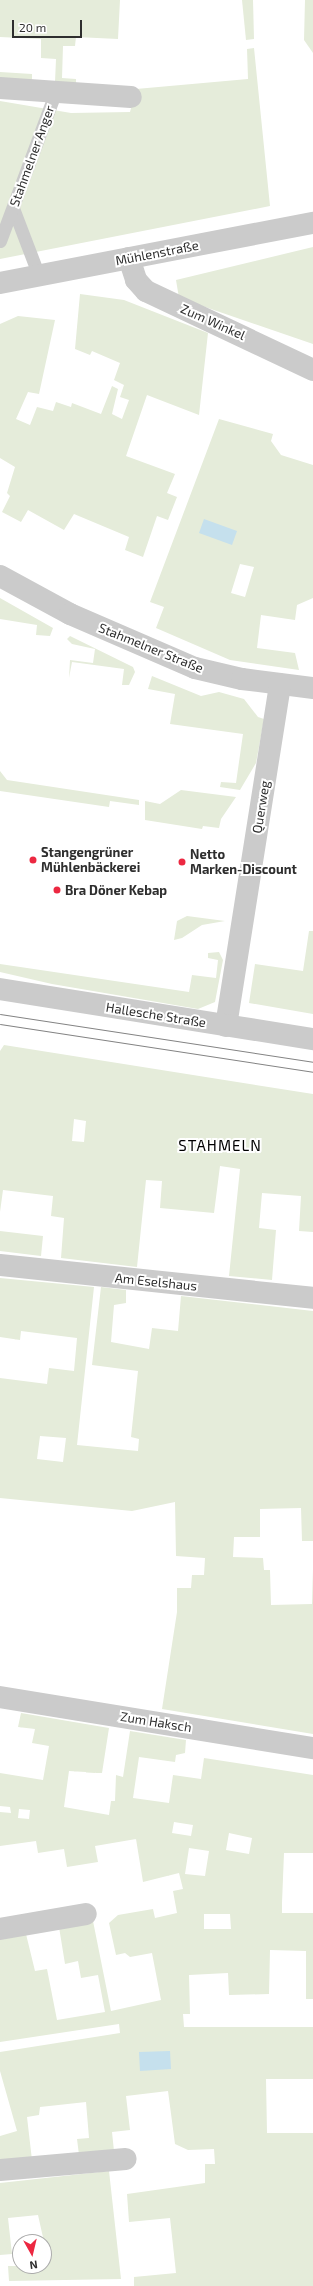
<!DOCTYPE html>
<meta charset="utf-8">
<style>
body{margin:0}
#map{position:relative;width:313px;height:2286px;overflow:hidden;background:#fff;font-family:"Exo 2",sans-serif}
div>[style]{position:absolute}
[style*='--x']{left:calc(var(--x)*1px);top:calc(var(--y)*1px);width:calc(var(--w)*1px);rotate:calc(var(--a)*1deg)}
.green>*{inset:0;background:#e5ecda}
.water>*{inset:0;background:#c5e0ed}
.service>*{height:13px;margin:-6.5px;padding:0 6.5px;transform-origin:6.5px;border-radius:6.5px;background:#cbcbcb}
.minor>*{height:22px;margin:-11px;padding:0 11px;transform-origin:11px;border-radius:11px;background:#cbcbcb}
.tertiary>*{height:22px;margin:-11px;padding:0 11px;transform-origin:11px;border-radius:11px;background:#cbcbcb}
.tram>*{height:1px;margin:-0.5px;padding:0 0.5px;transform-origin:0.5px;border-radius:0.5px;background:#838383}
.dots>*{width:11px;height:11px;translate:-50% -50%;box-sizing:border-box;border:2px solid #fff;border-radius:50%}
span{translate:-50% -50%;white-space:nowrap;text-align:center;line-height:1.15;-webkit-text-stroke:4px #fff;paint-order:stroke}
.street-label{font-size:13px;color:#2e2e2e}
.poi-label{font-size:13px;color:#2e2e2e;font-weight:700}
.left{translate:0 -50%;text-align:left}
.quarter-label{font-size:15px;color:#000;letter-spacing:1px}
.north{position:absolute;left:12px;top:2234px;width:40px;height:40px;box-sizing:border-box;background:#fff;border:1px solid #ababab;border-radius:50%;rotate:172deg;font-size:11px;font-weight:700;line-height:16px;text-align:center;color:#2e2e2e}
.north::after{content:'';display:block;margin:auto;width:14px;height:18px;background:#ec2841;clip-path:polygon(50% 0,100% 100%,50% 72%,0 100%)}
.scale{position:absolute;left:12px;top:20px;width:70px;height:18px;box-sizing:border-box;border:2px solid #2e2e2e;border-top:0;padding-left:5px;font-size:12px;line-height:14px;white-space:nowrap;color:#2e2e2e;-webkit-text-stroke:3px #fff;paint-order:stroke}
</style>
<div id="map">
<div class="green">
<i style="clip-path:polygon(0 0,120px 0,118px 39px,76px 37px,75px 46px,63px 46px,62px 78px,76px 79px,76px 83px,55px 82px,56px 59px,41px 58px,41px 39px,0 37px)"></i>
<i style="clip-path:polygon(242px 0,253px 0,254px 39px,246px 40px)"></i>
<i style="clip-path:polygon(305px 0,313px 0,313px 53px,304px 40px)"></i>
<i style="clip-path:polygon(254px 48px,270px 206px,0 259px,0 101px,71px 113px,130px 112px,136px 89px,248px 79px,247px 49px)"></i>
<i style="clip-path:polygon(0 72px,32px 74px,32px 81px,0 79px)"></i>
<i style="clip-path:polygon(313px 247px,313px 344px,179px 298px,176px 280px)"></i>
<i style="clip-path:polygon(80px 294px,124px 300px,208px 333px,199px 415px,147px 395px,126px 456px,175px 474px,167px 493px,177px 497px,168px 520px,157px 516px,143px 557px,125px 550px,129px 537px,74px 514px,64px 530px,28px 510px,21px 522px,2px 512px,10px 496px,7px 493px,15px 467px,0 458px,0 324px,18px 316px,55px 320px,39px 394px,28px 392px,16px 419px,30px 425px,37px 407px,53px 411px,56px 402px,71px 407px,72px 403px,101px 414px,112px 386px,118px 389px,112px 414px,122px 419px,129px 400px,120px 397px,124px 385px,114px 380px,120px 363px,92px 351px,90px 355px,75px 349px)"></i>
<i style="clip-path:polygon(evenodd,219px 419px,273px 434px,271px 441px,281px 455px,313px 465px,313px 598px,297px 605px,295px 620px,261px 615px,257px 648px,295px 653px,299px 670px,230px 660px,156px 628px,164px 607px,150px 602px,219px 419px,240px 564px,254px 567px,245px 597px,231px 593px,240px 564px)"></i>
<i style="clip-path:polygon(0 598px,53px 628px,50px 636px,36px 635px,37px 625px,0 619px)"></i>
<i style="clip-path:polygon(70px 636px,133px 667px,135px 672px,129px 685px,122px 685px,124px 669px,72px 662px,69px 678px,70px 660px,93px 663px,95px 649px,72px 644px,67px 639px)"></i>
<i style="clip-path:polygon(152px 676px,201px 696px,219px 692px,244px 699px,258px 717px,264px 719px,256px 763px,240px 790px,220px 787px,221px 782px,236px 783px,243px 734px,170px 724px,175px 694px,148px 689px)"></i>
<i style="clip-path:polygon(0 771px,7px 780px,139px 800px,139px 805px,110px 801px,109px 807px,0 791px)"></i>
<i style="clip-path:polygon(181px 790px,236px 797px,221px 819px,219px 828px,203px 826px,202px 829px,145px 820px,145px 801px,160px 804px)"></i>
<i style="clip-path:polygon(187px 916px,225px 921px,202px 925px,182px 938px,174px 940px,177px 921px)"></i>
<i style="clip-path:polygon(309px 931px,313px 931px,313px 1014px,249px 1003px,255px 964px,303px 971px)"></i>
<i style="clip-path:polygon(219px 952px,223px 960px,215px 1002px,198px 1009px,52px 984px,0 972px,0 964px,189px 992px,192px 975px,216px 978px,218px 960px,208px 958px,208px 953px)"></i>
<i style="clip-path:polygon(evenodd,4px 1045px,313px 1094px,313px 1232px,299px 1231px,301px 1196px,262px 1193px,259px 1228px,276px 1230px,272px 1280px,229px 1276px,240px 1169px,220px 1166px,214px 1213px,160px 1208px,162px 1181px,146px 1180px,137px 1267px,61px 1258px,64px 1218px,51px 1216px,53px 1196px,3px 1190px,0 1212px,0 1051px,4px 1045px,74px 1119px,86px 1121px,84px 1142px,72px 1141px,74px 1119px)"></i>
<i style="clip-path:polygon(0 1231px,43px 1236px,41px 1256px,0 1251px)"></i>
<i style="clip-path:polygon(evenodd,0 1278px,94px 1287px,77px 1445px,138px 1451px,139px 1439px,131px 1437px,138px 1371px,92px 1365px,101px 1287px,126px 1290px,126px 1303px,114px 1305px,111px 1342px,149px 1349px,152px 1328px,178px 1331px,181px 1296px,313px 1311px,313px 1541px,302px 1541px,301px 1508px,260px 1509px,260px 1537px,234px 1537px,233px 1557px,263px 1558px,264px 1570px,270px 1570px,271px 1605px,312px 1604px,313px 1569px,313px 1734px,162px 1709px,177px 1612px,177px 1588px,191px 1588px,192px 1575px,204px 1575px,205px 1558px,176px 1556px,175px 1502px,132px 1511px,0 1498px,0 1378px,47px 1384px,49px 1368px,74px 1371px,77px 1338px,21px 1331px,20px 1340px,0 1337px,0 1278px,40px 1436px,66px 1438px,63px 1462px,37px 1459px,40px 1436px)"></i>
<i style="clip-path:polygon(evenodd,21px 1713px,109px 1728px,102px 1773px,69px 1771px,64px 1807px,109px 1815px,111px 1801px,115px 1801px,116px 1775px,123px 1777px,130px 1731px,186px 1740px,185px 1753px,176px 1755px,175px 1762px,139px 1757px,133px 1798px,169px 1803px,173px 1775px,201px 1779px,204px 1758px,313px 1775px,313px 1853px,284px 1853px,282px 1903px,282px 1913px,313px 1913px,313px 1999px,306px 1999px,306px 1951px,270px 1950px,269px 1994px,229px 1995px,228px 1973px,189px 1975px,190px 2014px,183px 2014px,184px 2027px,313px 2027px,313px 2079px,266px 2079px,267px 2133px,313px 2133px,313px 2286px,134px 2286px,134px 2277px,176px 2273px,170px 2218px,129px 2222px,127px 2194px,205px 2183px,205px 2164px,215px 2164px,214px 2149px,188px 2150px,175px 2144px,168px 2091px,126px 2096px,130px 2130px,112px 2132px,114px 2151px,79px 2155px,77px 2139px,89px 2138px,86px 2102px,40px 2107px,39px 2115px,27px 2117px,32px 2160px,6px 2162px,0 2159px,0 2136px,17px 2131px,0 2071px,0 2052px,120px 2033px,119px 2024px,0 2042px,0 1938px,26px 1934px,35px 1971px,47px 1969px,57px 2020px,105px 2012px,98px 1975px,81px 1978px,78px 1961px,65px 1964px,59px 1927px,93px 1921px,111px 2011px,161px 2000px,152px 1953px,130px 1957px,125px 1953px,116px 1955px,109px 1923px,118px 1915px,153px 1909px,155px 1918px,177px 1913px,173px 1891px,183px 1889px,179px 1873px,143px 1882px,136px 1839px,95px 1846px,98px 1862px,67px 1867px,64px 1849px,38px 1853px,36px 1841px,0 1846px,0 1812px,11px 1813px,10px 1807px,0 1806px,0 1773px,43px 1780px,49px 1746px,32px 1743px,35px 1729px,18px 1727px,21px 1713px,19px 1809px,30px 1810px,29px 1819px,18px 1818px,19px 1809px,21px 1713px,174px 1822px,193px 1825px,191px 1836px,172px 1833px,174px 1822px,21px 1713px,229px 1833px,252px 1838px,249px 1854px,226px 1850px,229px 1833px,21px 1713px,189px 1848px,209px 1851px,205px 1876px,185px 1874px,189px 1848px,21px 1713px,204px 1914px,230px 1914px,231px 1929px,204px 1929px,204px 1914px)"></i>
<i style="clip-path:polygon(109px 2171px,121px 2279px,9px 2281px,8px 2266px,44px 2266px,44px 2242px,38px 2215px,8px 2218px,12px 2254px,0 2255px,0 2183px)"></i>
</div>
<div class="water">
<i style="clip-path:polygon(204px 519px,237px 531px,232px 545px,199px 533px)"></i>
<i style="clip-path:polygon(170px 2051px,171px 2069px,140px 2071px,139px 2052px)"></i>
</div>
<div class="service">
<i style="--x:13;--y:208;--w:73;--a:69.1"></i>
<i style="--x:0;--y:241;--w:158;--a:-69.6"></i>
</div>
<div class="minor">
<i style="--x:0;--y:88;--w:131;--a:3.9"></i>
<i style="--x:129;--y:258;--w:23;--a:72"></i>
<i style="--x:136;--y:280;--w:15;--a:48"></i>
<i style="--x:146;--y:291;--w:185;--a:25.3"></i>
<i style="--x:0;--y:283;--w:319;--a:-10.9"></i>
<i style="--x:0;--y:576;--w:80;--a:28.5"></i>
<i style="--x:70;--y:614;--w:136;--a:23.4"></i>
<i style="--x:195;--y:668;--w:48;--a:13.2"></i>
<i style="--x:242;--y:679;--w:72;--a:7.2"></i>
<i style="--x:226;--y:1026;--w:346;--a:-81"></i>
<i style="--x:0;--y:1265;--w:315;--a:6"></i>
<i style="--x:0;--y:1697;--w:317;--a:9.3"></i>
<i style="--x:0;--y:1929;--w:87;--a:-9.9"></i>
<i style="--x:0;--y:2170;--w:126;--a:-5"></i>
</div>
<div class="tertiary">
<i style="--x:0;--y:989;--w:317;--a:9.1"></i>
</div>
<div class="tram">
<i style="--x:0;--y:1014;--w:317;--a:8.7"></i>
<i style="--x:0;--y:1024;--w:317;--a:8.7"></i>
</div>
<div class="dots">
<i style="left:33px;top:860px;background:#ec2841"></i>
<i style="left:182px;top:862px;background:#ec2841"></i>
<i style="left:57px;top:890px;background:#ec2841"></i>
</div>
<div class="street-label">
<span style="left:32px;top:156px;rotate:-70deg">Stahmelner Anger</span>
<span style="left:157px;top:253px;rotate:-11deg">Mühlenstraße</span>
<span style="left:213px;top:322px;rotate:24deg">Zum Winkel</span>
<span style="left:151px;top:648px;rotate:22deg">Stahmelner Straße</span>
<span style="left:261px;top:807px;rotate:-81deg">Querweg</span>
<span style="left:156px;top:1015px;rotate:9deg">Hallesche Straße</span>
<span style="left:156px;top:1282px;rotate:6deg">Am Eselshaus</span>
<span style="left:156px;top:1722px;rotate:9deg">Zum Haksch</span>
</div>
<div class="poi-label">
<span class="left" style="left:41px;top:860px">Stangengrüner<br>Mühlenbäckerei</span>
<span class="left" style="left:190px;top:862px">Netto<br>Marken-Discount</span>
<span class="left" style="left:65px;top:890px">Bra Döner Kebap</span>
</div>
<div class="quarter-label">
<span style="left:220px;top:1146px">STAHMELN</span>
</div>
<div class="north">N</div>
<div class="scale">20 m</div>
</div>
